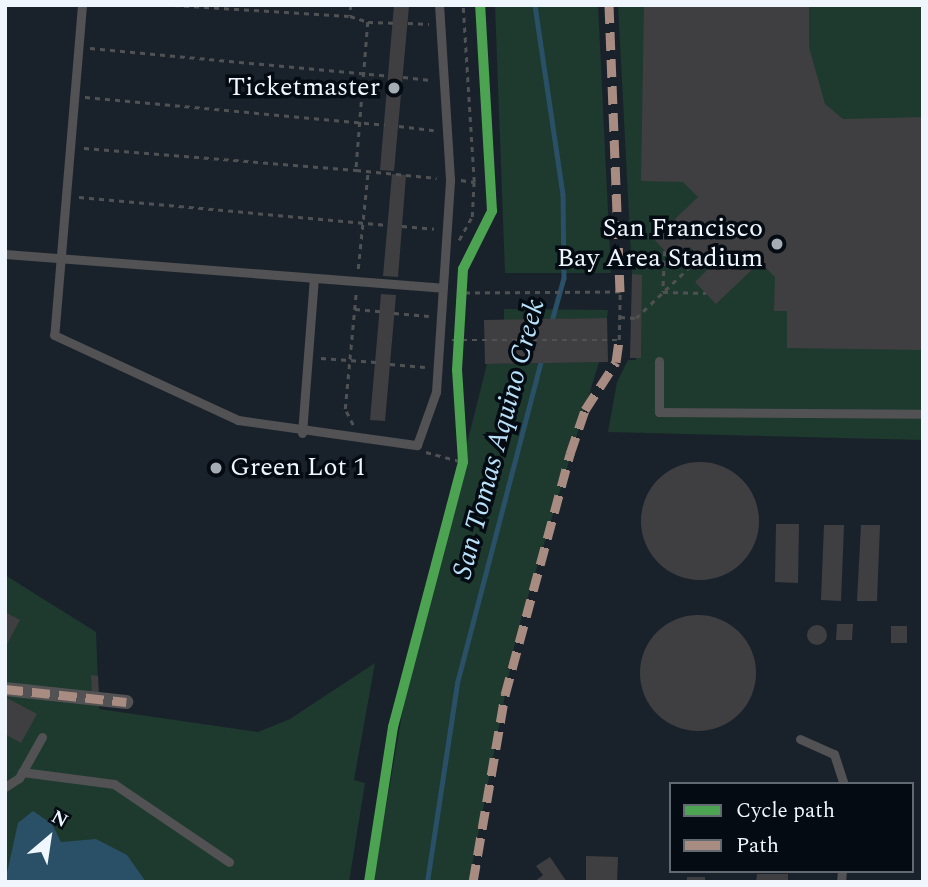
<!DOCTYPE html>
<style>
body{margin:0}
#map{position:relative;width:928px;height:887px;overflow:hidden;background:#19222b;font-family:Spectral,serif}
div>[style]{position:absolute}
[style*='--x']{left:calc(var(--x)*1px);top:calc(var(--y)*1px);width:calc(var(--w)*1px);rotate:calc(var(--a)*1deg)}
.green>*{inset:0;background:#1e392d}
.water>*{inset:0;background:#295066}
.stream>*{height:4.5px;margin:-2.25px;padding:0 2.25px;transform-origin:2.25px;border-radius:2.25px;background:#295066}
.building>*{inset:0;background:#3f3f42}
.round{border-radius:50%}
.path>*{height:2.5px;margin-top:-1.25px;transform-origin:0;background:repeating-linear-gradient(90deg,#505153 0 5px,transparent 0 10px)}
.service>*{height:9px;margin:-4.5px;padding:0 4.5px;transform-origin:4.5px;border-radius:4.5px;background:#525153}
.pedestrian>*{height:14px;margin:-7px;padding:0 7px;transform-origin:7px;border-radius:7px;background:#525153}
.quiet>*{height:9px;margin-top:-4.5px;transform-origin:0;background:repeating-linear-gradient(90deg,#a88b81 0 18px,transparent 0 27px)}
.cycleway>*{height:10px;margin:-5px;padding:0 5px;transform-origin:5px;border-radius:5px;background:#4ca352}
.dots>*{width:19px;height:19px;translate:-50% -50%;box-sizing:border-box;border:4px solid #050b12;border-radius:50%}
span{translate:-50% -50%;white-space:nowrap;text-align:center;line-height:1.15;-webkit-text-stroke:7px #050b12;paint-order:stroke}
.poi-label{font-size:26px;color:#eff6fd}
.right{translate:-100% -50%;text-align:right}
.left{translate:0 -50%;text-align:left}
.water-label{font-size:28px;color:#bae2fb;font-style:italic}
.frame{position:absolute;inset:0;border:7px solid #eff6fd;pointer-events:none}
.legend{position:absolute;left:669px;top:782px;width:245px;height:91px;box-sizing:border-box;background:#050b12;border:2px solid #636970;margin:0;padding:9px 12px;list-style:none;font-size:21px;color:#eff6fd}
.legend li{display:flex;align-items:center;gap:14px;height:35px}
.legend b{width:35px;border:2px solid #636970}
.north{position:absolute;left:14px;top:803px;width:70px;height:70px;-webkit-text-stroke:5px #050b12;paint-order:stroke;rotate:29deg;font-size:19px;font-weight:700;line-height:28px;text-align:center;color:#eff6fd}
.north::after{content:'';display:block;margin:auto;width:24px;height:32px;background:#eff6fd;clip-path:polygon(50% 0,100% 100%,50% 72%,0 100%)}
</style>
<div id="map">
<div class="green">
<i style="clip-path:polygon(495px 5px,598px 5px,611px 273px,505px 273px)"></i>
<i style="clip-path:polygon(618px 5px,923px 5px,923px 440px,608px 432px,617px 382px,628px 360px,636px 360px,637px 275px,632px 274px)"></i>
<i style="clip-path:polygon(504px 309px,608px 310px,607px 318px,504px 320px)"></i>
<i style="clip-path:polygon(599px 362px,517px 633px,469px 882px,373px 882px,409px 674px,487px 364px)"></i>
<i style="clip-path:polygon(5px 575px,96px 632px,99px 709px,258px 732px,290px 719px,375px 663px,354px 780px,365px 783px,349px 882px,5px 882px)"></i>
</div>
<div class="water">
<i style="clip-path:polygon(33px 811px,52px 824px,61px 842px,96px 839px,127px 855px,146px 882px,5px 882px,18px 823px)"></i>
</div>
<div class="stream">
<i style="--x:535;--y:5;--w:192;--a:81.6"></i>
<i style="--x:563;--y:195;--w:83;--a:89.3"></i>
<i style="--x:564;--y:278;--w:49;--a:105.5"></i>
<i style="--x:427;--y:882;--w:201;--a:-81.4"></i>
<i style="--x:457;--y:683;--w:334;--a:-75.4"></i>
</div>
<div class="building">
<i style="clip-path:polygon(394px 5px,409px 6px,394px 171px,380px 170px)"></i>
<i style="clip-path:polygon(644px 5px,809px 5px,809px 47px,825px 104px,843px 119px,923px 117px,923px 350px,787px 348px,787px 311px,774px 311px,775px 277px,760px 262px,716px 304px,695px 282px,710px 267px,690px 247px,675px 262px,654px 239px,698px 197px,683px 182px,641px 181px)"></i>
<i style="clip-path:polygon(392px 174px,406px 175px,398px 277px,383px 276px)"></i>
<i style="clip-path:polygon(632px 274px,642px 275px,641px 358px,630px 358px)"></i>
<i style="clip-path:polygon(381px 294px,396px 295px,385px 421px,370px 420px)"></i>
<i style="clip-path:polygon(607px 318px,608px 362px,485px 364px,484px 320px)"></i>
<i class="round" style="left:641px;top:462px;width:118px;height:118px"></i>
<i style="clip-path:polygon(776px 524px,799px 524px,798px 583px,775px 582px)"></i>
<i style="clip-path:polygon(824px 525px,844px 525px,841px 601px,821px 600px)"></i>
<i style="clip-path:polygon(861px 525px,880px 525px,877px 601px,857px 601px)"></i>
<i style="clip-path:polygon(5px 612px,20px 620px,5px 648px)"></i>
<i class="round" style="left:640px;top:615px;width:116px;height:116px"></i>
<i style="clip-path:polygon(837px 624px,853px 624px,852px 640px,836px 640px)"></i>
<i class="round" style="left:807px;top:625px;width:20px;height:20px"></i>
<i style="clip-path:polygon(891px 626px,907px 626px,907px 643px,891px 643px)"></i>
<i style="clip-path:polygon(91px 675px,98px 676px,99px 694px,92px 694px)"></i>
<i style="clip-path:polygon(5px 697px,37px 714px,21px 743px,5px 734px)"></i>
<i style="clip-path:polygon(586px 856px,618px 857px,617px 882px,586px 882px)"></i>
<i style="clip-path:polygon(550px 857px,567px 882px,534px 882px,543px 875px,536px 866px)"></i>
<i style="clip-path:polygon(757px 874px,788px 874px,788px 882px,756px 882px)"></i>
<i style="clip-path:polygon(687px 877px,705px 877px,705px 882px,687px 882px)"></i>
</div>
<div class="path">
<i style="--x:174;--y:5;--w:175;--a:3.6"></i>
<i style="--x:351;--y:5;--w:11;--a:95"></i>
<i style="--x:350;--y:16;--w:19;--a:18"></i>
<i style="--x:368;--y:22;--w:148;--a:94.6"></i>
<i style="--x:356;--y:170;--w:81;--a:5.6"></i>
<i style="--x:368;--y:22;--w:25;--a:2"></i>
<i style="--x:408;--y:23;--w:21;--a:3"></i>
<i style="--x:90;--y:48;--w:300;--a:5.3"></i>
<i style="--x:403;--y:77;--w:28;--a:6"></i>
<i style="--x:85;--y:97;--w:301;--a:5.3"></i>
<i style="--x:399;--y:126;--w:35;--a:7"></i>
<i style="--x:84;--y:148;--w:273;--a:4.6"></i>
<i style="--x:461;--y:180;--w:13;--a:9"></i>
<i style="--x:79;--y:197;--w:310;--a:5.2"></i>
<i style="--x:402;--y:226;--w:32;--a:5"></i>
<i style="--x:459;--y:240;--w:26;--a:-61"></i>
<i style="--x:472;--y:217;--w:35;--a:-87"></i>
<i style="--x:474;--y:182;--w:177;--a:-93.6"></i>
<i style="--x:665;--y:251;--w:41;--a:92.8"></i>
<i style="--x:663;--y:292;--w:43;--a:1.3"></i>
<i style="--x:358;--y:269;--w:99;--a:-84.2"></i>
<i style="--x:355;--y:309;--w:25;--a:5"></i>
<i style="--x:394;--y:313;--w:35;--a:5"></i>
<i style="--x:620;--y:317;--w:16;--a:4"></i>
<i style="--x:636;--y:318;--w:88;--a:-43.6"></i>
<i style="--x:452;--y:340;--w:167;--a:0"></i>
<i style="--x:619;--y:340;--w:48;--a:-88.8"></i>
<i style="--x:620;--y:292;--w:159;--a:179.6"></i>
<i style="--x:321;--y:358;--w:55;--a:4.2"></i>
<i style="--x:390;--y:364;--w:35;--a:5"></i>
<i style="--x:353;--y:425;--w:18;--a:-117"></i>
<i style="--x:345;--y:409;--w:117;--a:-84.6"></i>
<i style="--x:426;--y:452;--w:38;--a:15"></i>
</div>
<div class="service">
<i style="--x:82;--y:5;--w:331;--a:94.8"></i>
<i style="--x:54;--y:335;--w:203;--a:24.8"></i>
<i style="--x:238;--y:420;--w:181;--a:8"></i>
<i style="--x:417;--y:445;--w:56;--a:-70.3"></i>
<i style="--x:436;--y:392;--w:213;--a:-86.2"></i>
<i style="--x:450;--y:179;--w:174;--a:-93.6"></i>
<i style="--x:5;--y:254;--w:439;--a:4.4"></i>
<i style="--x:659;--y:361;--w:51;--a:90"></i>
<i style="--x:659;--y:412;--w:264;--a:0.4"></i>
<i style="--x:302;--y:433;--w:155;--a:-85.6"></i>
<i style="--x:800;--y:739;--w:37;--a:24"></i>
<i style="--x:834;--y:754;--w:32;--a:72"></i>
<i style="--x:22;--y:772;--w:93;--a:7.4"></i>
<i style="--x:114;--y:784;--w:139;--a:34.1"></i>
<i style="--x:5;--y:787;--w:17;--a:-33"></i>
<i style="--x:19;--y:778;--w:47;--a:-60.7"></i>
<i style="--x:841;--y:882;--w:11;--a:-85"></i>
</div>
<div class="pedestrian">
<i style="--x:5;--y:689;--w:122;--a:6.1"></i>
</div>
<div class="quiet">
<i style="--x:609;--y:5;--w:287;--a:87.8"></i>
<i style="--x:5;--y:689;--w:122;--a:6.1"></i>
<i style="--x:473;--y:882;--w:190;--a:-80.3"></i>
<i style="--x:505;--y:695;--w:250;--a:-74.9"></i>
<i style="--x:570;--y:454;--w:46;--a:-71.2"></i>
<i style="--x:585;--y:410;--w:57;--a:-57.1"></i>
<i style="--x:616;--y:362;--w:22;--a:-82"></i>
</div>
<div class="cycleway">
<i style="--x:369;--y:882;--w:157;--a:-81.2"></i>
<i style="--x:393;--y:727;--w:274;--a:-75.2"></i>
<i style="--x:463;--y:462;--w:92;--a:-93.7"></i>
<i style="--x:457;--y:370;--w:101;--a:-86.6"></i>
<i style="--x:463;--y:269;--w:65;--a:-63.4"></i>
<i style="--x:492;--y:211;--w:206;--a:-93.3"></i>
</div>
<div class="dots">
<i style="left:394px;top:88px;background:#a4acb4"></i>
<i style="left:777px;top:244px;background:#a4acb4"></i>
<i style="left:216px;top:468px;background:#a4acb4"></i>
</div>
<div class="poi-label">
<span class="right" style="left:380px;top:88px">Ticketmaster</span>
<span class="right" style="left:763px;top:244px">San Francisco<br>Bay Area Stadium</span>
<span class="left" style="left:230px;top:468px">Green Lot 1</span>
</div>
<div class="water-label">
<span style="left:499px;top:439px;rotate:-75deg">San Tomas Aquino Creek</span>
</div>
<div class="frame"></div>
<ul class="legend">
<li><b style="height:9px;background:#4ca352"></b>Cycle path</li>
<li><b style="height:9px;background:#a88b81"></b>Path</li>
</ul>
<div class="north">N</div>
</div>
